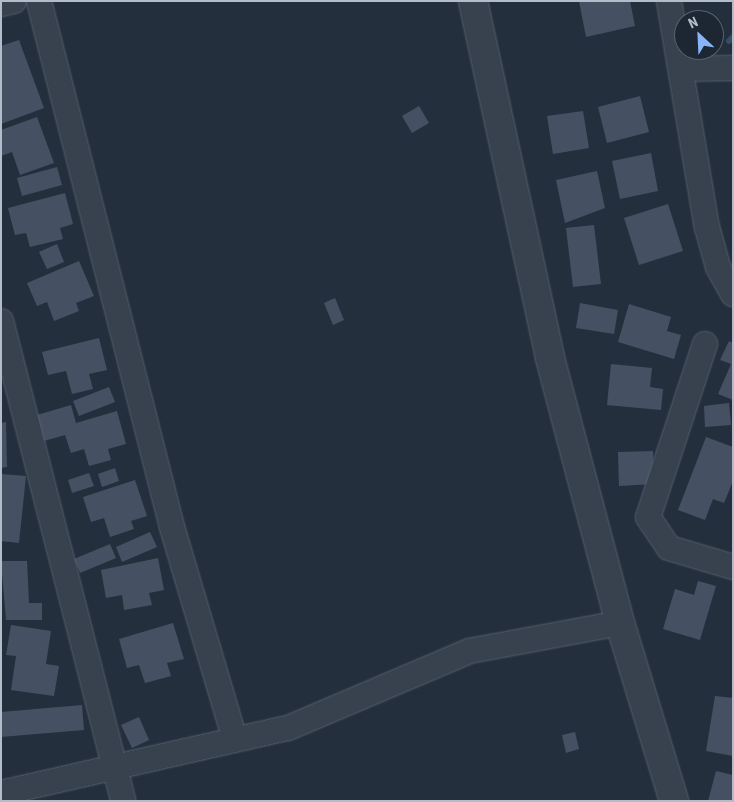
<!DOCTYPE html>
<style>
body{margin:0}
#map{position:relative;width:734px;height:802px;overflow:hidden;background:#242f3e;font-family:"Roboto Condensed",sans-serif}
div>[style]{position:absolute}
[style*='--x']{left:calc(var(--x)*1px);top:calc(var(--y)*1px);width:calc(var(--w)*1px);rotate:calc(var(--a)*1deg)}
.stream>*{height:6px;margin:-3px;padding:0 3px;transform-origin:3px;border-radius:3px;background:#394c67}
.building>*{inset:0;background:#455162}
.roads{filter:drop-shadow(0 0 1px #565f6c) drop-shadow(0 0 1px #565f6c)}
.minor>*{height:24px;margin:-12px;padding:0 12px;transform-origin:12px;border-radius:12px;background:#38414e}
.tertiary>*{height:28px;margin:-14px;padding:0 14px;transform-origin:14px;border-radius:14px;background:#38414e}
span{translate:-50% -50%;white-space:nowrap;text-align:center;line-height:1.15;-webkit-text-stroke:5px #1d2633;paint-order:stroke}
.frame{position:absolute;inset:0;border:2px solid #b4bcc9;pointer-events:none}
.north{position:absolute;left:674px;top:10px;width:50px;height:50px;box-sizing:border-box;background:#1d2633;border:1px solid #59626f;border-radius:50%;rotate:335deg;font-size:14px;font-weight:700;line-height:20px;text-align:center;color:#b4bcc9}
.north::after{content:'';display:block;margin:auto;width:18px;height:22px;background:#8ab4f8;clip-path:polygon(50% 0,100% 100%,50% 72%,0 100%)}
</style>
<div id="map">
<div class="stream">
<i style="--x:729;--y:41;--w:6;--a:-45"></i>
</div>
<div class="building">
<i style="clip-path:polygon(579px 1px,630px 1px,635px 26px,586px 37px)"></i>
<i style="clip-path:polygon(19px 40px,44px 108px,1px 124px,1px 46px)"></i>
<i style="clip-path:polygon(640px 96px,649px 132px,607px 143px,598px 107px)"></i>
<i style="clip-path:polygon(419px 106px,429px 123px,412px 133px,402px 116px)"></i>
<i style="clip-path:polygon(583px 111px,589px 148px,553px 154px,547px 116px)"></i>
<i style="clip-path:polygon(37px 117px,54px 163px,20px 175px,12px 152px,1px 156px,1px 130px)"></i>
<i style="clip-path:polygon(651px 153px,658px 191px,620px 199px,612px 161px)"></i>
<i style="clip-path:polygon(57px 167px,62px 185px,22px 196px,17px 178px)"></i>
<i style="clip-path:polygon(597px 171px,605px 208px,565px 223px,556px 180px)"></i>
<i style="clip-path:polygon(65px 193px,73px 224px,60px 228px,63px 239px,30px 247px,26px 233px,15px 235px,8px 208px)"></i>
<i style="clip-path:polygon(668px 204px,683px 251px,639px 265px,624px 218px)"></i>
<i style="clip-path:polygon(594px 225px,601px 284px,573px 287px,566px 228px)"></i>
<i style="clip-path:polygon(57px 244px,64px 262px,47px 269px,39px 252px)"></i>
<i style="clip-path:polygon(79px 261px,94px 296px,76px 303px,79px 311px,54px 321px,47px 302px,37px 306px,27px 283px)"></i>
<i style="clip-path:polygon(335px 298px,344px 320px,333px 325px,324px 303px)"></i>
<i style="clip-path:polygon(580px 303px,618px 310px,614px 334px,576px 328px)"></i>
<i style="clip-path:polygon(629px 304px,671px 317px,667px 331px,681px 335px,674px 359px,618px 342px)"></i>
<i style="clip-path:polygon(99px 338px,107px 370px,89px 374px,93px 389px,72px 394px,66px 371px,48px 375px,42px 352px)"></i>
<i style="clip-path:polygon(729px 341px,733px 343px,733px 400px,718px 394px,731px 364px,720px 360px)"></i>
<i style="clip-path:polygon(611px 364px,652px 368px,650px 387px,663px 389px,661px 410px,607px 405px)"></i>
<i style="clip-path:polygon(109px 387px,115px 402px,79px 416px,73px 401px)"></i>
<i style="clip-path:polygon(729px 403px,731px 425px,705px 427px,704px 406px)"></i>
<i style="clip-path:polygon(71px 405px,76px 423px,117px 411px,126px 444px,108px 449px,111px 460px,89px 466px,84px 449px,71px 453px,65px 435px,44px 441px,37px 415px)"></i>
<i style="clip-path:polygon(6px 422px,7px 467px,1px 468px,1px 423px)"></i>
<i style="clip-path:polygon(706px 437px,733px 447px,733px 481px,724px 503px,713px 499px,705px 520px,678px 510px)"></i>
<i style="clip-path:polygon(653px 451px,654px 484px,619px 486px,618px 452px)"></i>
<i style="clip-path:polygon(115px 468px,119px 481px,102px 487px,98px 474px)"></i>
<i style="clip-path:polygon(89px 473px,94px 486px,72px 493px,68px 480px)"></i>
<i style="clip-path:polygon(1px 474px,26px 476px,19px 543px,1px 541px)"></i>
<i style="clip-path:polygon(135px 480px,147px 516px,131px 521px,134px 529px,110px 537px,104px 518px,91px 522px,83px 497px)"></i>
<i style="clip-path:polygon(150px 532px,157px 547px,122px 562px,116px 547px)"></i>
<i style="clip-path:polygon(110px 544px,116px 558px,80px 573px,74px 559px)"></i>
<i style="clip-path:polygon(158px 558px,164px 590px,149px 593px,152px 605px,124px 610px,122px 595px,106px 598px,101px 570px)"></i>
<i style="clip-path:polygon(1px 561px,27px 561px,29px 603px,42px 603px,42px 620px,6px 620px)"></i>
<i style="clip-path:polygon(698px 581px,716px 586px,700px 640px,663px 629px,675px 589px,694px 595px)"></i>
<i style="clip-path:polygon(173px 623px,184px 659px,167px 663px,171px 676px,145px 683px,139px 665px,127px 668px,119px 639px)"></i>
<i style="clip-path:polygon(11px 625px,51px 631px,46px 664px,59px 666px,54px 696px,11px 690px,16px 656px,6px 655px)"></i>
<i style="clip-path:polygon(715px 696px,733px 698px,733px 756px,706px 751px)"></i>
<i style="clip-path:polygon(82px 705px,84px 730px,1px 737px,1px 712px)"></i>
<i style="clip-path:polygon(139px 717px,149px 740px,132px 748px,121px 725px)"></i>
<i style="clip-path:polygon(575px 732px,579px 749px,566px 753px,562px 735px)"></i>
<i style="clip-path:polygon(716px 771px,733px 775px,733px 801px,708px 801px)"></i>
</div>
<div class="roads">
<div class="minor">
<i style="--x:39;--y:1;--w:543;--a:75.81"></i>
<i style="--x:172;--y:527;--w:222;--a:73.5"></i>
<i style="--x:669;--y:1;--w:229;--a:80.5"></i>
<i style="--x:707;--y:227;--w:41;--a:74.6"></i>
<i style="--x:718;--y:267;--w:31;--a:61"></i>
<i style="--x:1;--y:4;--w:13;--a:-13"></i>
<i style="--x:681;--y:69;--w:52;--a:-1.1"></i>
<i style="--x:1;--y:321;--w:495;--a:75.7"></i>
<i style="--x:705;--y:344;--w:182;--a:108.2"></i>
<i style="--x:648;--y:517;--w:37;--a:56"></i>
<i style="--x:669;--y:548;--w:67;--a:16.5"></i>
<i style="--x:1;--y:793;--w:294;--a:-12.8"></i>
<i style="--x:288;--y:728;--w:197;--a:-23"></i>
<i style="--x:469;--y:651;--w:154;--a:-10.5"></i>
</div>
<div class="tertiary">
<i style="--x:473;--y:1;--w:365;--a:77.8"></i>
<i style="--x:550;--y:358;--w:274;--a:75.2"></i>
<i style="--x:620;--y:623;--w:186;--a:73.1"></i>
</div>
</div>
<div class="frame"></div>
<div class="north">N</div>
</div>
